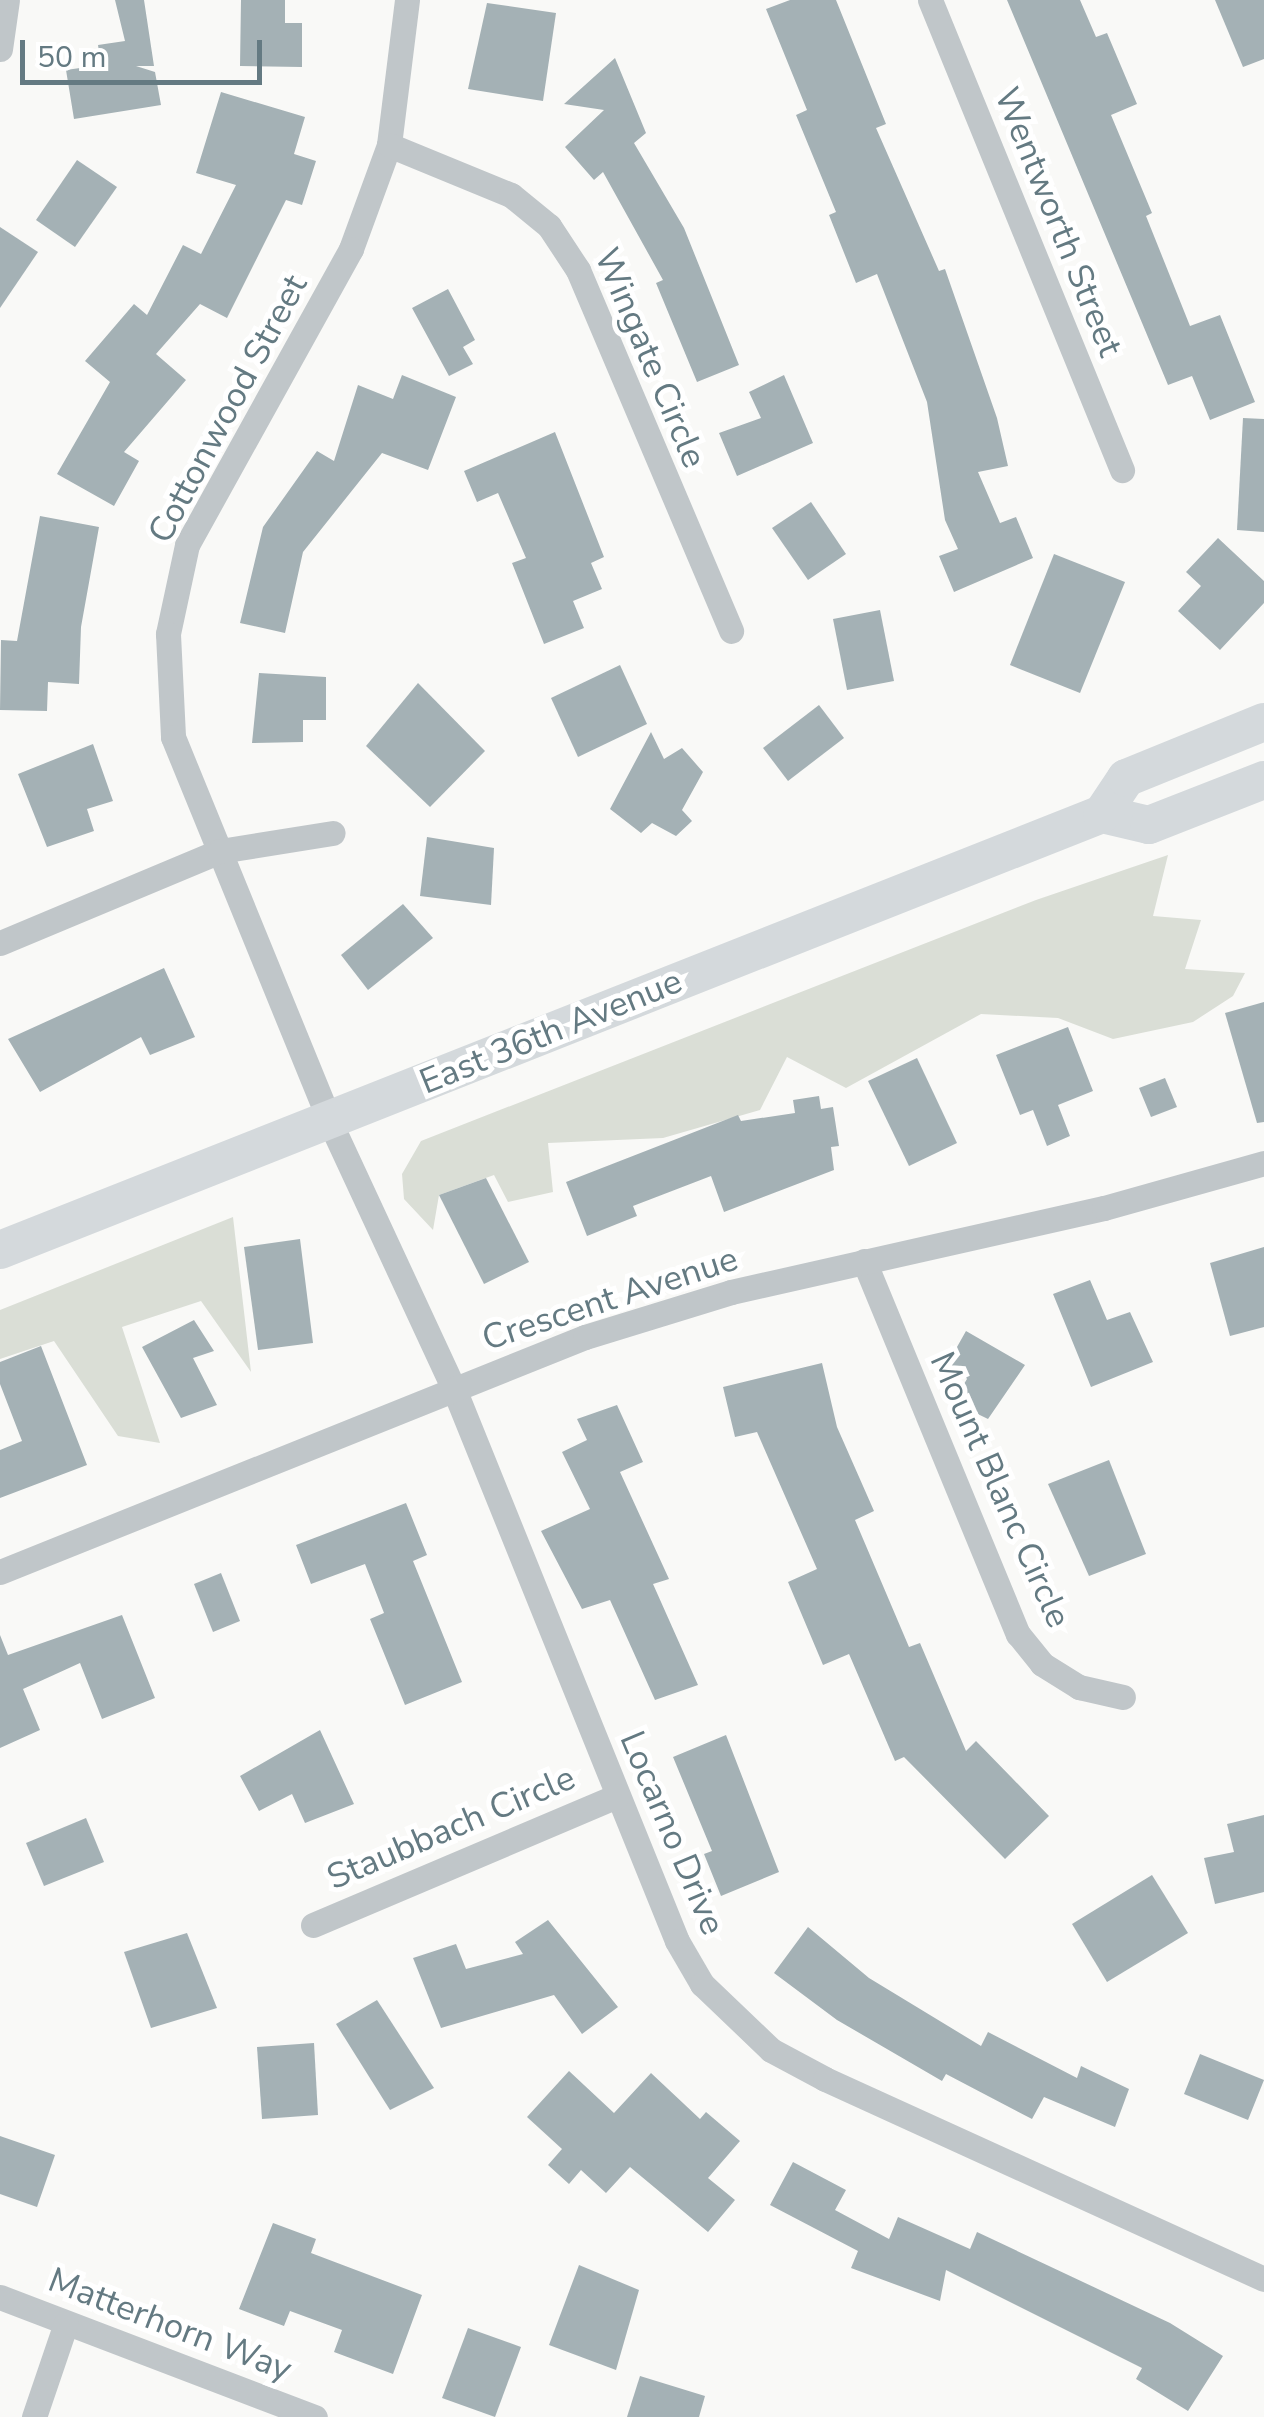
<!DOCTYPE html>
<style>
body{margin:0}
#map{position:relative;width:1264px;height:2417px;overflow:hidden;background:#f9f9f7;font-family:"Nunito Sans",sans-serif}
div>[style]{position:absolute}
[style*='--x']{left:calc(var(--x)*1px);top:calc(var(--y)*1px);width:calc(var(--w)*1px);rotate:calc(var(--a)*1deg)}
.green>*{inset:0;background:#daded6}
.building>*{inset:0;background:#a4b1b5}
.minor>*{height:25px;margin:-12.5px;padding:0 12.5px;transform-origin:12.5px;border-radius:12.5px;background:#c0c6c9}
.secondary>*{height:38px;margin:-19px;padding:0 19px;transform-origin:19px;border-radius:19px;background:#d4d9dc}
span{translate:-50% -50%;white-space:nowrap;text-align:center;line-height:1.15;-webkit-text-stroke:10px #fff;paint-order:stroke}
.street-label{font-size:35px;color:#647a82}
.scale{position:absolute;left:20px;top:40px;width:242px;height:45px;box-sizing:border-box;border:5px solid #647a82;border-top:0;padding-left:12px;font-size:30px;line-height:35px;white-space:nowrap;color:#647a82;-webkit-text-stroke:8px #fff;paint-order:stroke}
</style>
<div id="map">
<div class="green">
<i style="clip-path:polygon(1168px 855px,1153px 916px,1201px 920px,1185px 969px,1245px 973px,1233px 996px,1193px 1022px,1113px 1039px,1058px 1018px,981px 1014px,846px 1088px,787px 1057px,760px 1110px,663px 1138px,548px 1143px,553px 1192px,508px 1202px,494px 1175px,439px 1195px,433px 1230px,404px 1199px,402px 1174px,421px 1141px,1036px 900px)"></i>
<i style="clip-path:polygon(233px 1217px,251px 1372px,201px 1301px,122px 1327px,160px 1443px,118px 1436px,54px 1341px,0 1359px,0 1310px)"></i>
</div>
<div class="building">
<i style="clip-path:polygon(115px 0,144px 0,154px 66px,136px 66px,155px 72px,161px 105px,74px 119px,66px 70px,101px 65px,98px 45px,125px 41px)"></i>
<i style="clip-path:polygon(241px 0,285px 0,285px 23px,302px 23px,302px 67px,240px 66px)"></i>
<i style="clip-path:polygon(790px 0,836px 0,886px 124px,876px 128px,939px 271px,945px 269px,997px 418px,1008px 466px,978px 472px,1000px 523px,1016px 517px,1033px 558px,954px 592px,939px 556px,958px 549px,945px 520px,927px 402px,877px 274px,856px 283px,829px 215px,836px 212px,796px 115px,807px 110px,766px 9px)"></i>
<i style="clip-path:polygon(1007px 0,1080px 0,1096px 37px,1107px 33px,1137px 104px,1111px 115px,1152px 213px,1146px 216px,1190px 326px,1220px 315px,1255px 402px,1210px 420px,1192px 376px,1168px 385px)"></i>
<i style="clip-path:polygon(1215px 0,1264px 0,1264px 59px,1243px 67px)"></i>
<i style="clip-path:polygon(487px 3px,556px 13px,543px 101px,468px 89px)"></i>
<i style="clip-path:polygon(615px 58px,646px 133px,634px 143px,684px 228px,739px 365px,697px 382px,656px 283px,663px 280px,603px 172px,594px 180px,565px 147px,604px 110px,564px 104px)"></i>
<i style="clip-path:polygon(221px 92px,305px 117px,294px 154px,316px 161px,302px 205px,286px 200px,227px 318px,200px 304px,156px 354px,186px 380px,124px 452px,139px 461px,114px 506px,57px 474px,110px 382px,85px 361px,134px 304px,147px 315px,183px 245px,201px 254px,236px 185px,196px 173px)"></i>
<i style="clip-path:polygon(77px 160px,117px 187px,75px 247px,36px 220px)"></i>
<i style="clip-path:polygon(0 227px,38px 252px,0 308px)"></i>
<i style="clip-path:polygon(448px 289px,475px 340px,463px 347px,473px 364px,449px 376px,412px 308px)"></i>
<i style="clip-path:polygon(402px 375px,456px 397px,428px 470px,382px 453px,303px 552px,285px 633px,240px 623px,263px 527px,317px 451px,334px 461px,358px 385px,393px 399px)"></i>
<i style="clip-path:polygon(784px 375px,813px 443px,737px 476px,719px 433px,761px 418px,749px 392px)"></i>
<i style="clip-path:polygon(1243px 418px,1264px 419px,1264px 532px,1237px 530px)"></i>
<i style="clip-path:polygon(555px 432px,604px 557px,591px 563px,602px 589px,573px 601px,584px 628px,544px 644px,512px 563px,526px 558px,498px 493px,477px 502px,464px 471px)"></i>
<i style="clip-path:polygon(811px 502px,846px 554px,808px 580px,772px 528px)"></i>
<i style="clip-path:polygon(40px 516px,99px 527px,81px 627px,79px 684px,48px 682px,47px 711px,0 710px,1px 640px,17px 641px)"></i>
<i style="clip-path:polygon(1218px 538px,1264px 581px,1264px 603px,1220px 650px,1178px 611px,1201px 586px,1186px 572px)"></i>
<i style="clip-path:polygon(1054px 554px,1125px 582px,1080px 693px,1010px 665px)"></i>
<i style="clip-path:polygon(880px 610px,894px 681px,847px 690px,833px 619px)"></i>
<i style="clip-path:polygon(620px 665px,647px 724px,578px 757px,551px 698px)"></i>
<i style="clip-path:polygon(259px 673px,326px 677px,326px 720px,303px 720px,303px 742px,252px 743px)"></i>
<i style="clip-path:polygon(418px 683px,485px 751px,430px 807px,366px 746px)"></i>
<i style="clip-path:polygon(819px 705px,844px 738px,788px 781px,763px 748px)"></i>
<i style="clip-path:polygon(651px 732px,664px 759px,682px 748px,703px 772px,682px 810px,692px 821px,676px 836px,652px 823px,641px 833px,610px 809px)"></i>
<i style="clip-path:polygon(93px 744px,113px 801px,87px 809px,94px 831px,47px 847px,18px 774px)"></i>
<i style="clip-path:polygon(427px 837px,494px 848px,491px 905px,420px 896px)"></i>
<i style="clip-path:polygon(403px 904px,433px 938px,368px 990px,341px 955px)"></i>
<i style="clip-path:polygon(164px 968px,195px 1037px,150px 1055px,141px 1037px,40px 1092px,8px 1039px)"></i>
<i style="clip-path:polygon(1264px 1002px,1264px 1122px,1257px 1123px,1225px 1013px)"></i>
<i style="clip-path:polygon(1068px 1027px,1093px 1091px,1058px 1105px,1070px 1136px,1047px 1146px,1033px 1110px,1020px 1115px,996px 1055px)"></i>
<i style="clip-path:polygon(917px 1058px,957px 1143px,909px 1166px,868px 1081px)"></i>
<i style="clip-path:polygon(1165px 1078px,1177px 1107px,1151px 1117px,1139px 1088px)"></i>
<i style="clip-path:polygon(819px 1096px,821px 1109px,833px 1107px,839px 1146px,831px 1147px,834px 1170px,724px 1212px,711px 1176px,633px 1206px,637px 1216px,587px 1236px,566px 1182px,738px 1115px,741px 1121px,795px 1113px,793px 1100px)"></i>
<i style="clip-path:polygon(486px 1178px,529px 1262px,484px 1284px,439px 1195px)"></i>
<i style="clip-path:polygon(300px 1239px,313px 1343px,258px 1350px,244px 1247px)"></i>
<i style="clip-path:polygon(1264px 1247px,1264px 1327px,1230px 1336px,1210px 1263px)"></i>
<i style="clip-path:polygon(1090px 1280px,1107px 1320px,1130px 1312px,1153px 1362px,1091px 1387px,1053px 1294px)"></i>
<i style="clip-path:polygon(194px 1320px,214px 1351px,193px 1358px,217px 1405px,181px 1418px,142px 1347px)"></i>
<i style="clip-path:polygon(966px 1331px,1025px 1365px,988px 1419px,953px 1402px,967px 1379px,944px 1370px)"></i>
<i style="clip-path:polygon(41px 1346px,87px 1465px,0 1498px,0 1450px,22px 1441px,0 1384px,0 1362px)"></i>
<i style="clip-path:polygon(822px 1363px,837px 1427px,874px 1511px,855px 1520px,909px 1647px,920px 1643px,966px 1751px,976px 1741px,1049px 1816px,1005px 1859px,904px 1757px,895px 1761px,849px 1654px,823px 1665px,788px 1582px,817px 1569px,757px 1432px,735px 1437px,723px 1387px)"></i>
<i style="clip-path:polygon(617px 1405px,643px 1462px,620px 1472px,669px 1579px,653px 1584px,698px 1685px,655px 1700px,610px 1600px,582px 1609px,541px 1531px,590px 1509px,562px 1452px,587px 1440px,577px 1419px)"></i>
<i style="clip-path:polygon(1109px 1460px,1146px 1554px,1089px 1576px,1048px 1484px)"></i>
<i style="clip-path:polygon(406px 1503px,427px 1555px,413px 1561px,462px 1682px,405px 1705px,370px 1619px,384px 1613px,365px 1564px,311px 1584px,296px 1545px)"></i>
<i style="clip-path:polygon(221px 1573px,240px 1621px,213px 1632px,194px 1584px)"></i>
<i style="clip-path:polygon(122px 1615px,155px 1698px,102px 1719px,80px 1663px,23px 1689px,40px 1730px,0 1748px,0 1635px,8px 1655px)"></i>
<i style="clip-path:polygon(320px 1730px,354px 1804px,305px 1823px,292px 1794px,259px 1811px,240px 1776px)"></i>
<i style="clip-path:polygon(726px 1735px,779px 1872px,721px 1896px,704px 1854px,712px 1851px,673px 1757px)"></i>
<i style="clip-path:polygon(1264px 1815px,1264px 1892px,1215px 1904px,1204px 1858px,1234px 1852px,1227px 1824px)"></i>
<i style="clip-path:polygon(86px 1818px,104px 1862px,44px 1886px,26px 1843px)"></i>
<i style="clip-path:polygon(1152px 1875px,1188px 1933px,1107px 1982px,1072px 1924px)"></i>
<i style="clip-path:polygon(548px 1920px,618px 2007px,582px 2034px,554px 1995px,441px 2028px,413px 1958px,456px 1944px,466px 1969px,523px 1954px,515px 1942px)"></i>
<i style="clip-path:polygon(808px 1927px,869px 1978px,981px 2046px,988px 2032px,1077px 2078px,1081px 2066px,1129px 2089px,1115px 2127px,1044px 2097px,1032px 2119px,946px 2074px,942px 2081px,837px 2020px,774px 1973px)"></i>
<i style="clip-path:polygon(187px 1933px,217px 2008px,151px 2028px,124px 1952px)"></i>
<i style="clip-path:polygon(377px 2000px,434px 2088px,390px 2110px,336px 2024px)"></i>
<i style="clip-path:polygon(314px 2043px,318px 2115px,262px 2119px,257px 2047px)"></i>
<i style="clip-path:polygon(1200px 2054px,1264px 2080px,1248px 2120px,1184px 2094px)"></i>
<i style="clip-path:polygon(569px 2071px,614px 2113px,651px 2073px,700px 2119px,706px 2112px,740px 2141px,708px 2178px,735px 2200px,708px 2232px,630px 2167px,606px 2193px,581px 2170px,569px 2184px,548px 2165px,562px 2149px,527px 2117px)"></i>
<i style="clip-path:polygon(0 2136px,55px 2155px,37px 2207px,0 2194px)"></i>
<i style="clip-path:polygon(793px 2162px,846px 2190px,835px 2210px,889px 2239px,898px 2217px,970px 2249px,977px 2232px,1170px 2323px,1223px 2356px,1188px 2411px,1136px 2379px,1142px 2368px,946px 2270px,940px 2301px,851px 2268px,858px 2251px,770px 2205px)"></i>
<i style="clip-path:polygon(273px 2223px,316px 2239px,311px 2253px,422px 2295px,393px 2374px,334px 2352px,342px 2330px,290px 2311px,284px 2326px,239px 2309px)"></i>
<i style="clip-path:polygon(579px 2265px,639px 2290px,616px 2370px,549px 2345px)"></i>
<i style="clip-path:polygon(468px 2328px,521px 2347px,495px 2417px,442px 2398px)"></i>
<i style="clip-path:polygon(640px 2376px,705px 2396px,699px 2417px,627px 2417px)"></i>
</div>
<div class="minor">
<i style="--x:407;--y:0;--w:146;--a:97.1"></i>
<i style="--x:389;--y:145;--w:111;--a:110.1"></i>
<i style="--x:351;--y:249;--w:338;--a:119"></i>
<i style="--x:187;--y:545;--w:91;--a:102.1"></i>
<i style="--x:168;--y:634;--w:103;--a:87.2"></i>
<i style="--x:173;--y:737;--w:414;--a:67.8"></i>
<i style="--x:329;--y:1120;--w:297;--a:65.1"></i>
<i style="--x:454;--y:1389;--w:595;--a:68"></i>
<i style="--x:677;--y:1941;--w:50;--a:59.8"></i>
<i style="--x:702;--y:1984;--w:95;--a:43.7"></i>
<i style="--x:771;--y:2050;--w:61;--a:28.2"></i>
<i style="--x:825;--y:2079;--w:482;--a:24.5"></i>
<i style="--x:930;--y:0;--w:508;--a:67.78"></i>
<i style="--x:0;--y:49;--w:49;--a:-81.9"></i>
<i style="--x:389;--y:145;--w:132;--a:22.3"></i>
<i style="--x:511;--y:195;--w:49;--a:39.2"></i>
<i style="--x:549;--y:226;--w:53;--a:56.6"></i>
<i style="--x:578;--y:270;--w:392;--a:67"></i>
<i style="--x:0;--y:943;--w:238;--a:-22.7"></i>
<i style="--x:220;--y:851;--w:114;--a:-9.1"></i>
<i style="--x:864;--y:1261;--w:404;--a:67.6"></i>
<i style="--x:1018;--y:1634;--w:38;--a:51"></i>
<i style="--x:1042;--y:1664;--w:44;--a:31.9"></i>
<i style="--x:1079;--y:1687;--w:45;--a:12.8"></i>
<i style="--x:0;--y:1572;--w:630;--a:-21.89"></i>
<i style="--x:585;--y:1337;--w:153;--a:-17.1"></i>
<i style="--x:731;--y:1292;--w:382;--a:-12.7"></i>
<i style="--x:1104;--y:1208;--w:166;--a:-15.7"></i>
<i style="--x:313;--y:1925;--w:330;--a:-23"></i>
<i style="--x:0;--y:2297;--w:337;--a:20.9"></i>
<i style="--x:34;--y:2417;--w:99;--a:-71.2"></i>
</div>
<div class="secondary">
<i style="--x:1102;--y:814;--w:48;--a:13.2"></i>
<i style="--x:1149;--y:825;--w:123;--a:-21.4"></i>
<i style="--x:0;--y:1250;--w:1185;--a:-21.59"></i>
<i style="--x:1102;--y:814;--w:43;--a:-56.3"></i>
<i style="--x:1126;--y:778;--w:149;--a:-22.1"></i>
</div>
<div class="street-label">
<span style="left:1058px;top:222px;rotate:68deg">Wentworth Street</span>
<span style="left:650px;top:358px;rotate:67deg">Wingate Circle</span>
<span style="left:228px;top:409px;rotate:-62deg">Cottonwood Street</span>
<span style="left:551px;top:1032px;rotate:-22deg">East 36th Avenue</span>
<span style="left:610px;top:1299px;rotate:-18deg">Crescent Avenue</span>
<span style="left:1000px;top:1490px;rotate:66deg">Mount Blanc Circle</span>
<span style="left:451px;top:1828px;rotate:-23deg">Staubbach Circle</span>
<span style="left:672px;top:1833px;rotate:67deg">Locarno Drive</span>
<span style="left:170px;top:2325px;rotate:21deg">Matterhorn Way</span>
</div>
<div class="scale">50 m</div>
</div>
